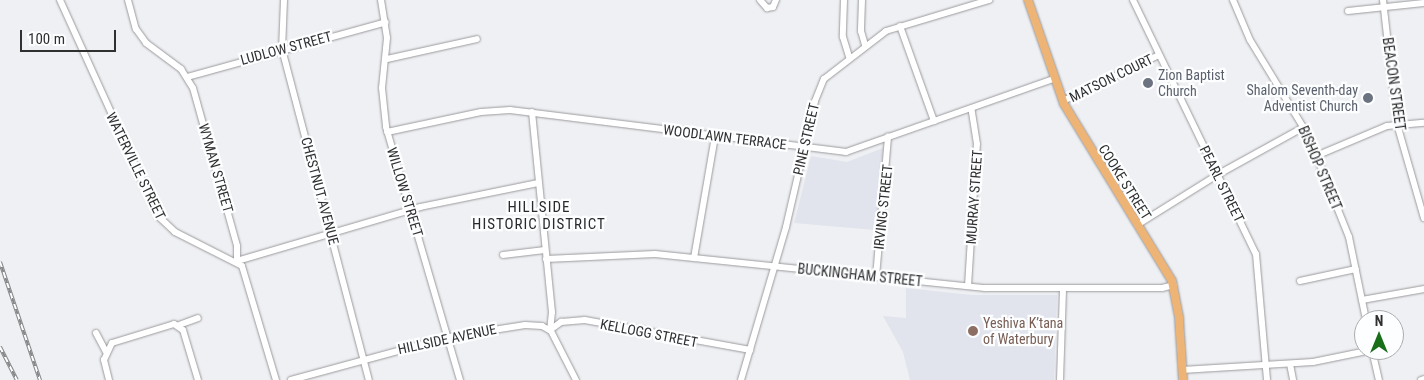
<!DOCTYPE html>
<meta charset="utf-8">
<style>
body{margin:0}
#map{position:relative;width:1424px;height:380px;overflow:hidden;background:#eff0f3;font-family:"Roboto Condensed",sans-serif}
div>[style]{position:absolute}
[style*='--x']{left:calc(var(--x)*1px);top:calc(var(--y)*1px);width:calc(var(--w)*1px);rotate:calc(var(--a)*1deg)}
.built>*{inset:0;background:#e1e4ed}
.roads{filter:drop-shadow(0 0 1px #9a9a9d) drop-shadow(0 0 1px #9a9a9d)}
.minor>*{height:6px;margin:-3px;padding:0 3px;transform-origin:3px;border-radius:3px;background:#fff}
.major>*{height:8px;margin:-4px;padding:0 4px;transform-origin:4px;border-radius:4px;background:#eeb476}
.rail>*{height:4px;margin-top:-2px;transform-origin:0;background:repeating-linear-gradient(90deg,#fdfeff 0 5.5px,#868788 0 11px);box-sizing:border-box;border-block:1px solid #868788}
.dots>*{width:14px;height:14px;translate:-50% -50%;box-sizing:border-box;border:2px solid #fdfeff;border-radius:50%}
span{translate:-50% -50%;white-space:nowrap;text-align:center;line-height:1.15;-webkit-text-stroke:4.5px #fdfeff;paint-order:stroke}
.street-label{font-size:14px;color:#303031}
.worship-label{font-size:14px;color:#5b616d}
.left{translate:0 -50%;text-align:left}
.right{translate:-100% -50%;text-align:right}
.education-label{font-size:14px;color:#785e54}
.neighbourhood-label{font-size:15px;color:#292a2b;letter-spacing:1px}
.north{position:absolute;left:1354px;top:310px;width:50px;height:50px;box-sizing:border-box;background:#fdfeff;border:1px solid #abacad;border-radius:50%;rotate:0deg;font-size:14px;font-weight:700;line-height:20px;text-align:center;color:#303031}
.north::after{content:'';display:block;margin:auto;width:18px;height:22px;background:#196f18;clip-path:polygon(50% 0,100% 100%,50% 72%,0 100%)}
.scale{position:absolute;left:20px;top:30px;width:96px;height:22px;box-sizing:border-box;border:2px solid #303031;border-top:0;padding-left:6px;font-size:15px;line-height:18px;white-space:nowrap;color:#303031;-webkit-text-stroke:4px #fdfeff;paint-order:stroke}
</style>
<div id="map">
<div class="built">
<i style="clip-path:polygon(883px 148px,875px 230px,794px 223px,811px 156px,847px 162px)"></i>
<i style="clip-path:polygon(906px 288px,972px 295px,1057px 295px,1054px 380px,910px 380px,903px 352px,883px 316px,906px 318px)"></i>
</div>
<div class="roads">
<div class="minor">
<i style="--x:60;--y:0;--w:237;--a:65.6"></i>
<i style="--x:158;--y:216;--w:23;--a:43"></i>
<i style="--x:175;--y:232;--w:75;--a:26.9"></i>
<i style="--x:242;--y:266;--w:119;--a:73.4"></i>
<i style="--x:128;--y:0;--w:30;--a:75"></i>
<i style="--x:136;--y:29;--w:17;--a:54"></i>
<i style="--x:146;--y:43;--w:44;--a:36.6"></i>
<i style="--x:181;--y:69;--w:22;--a:58"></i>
<i style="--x:193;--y:88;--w:164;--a:74.4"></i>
<i style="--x:237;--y:246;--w:15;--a:90"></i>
<i style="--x:284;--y:0;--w:49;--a:92.3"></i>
<i style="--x:282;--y:49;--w:342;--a:75.3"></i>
<i style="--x:381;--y:0;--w:38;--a:81"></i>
<i style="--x:387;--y:38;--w:50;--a:95.7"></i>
<i style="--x:382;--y:88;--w:39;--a:84"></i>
<i style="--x:386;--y:127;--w:264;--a:73.7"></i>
<i style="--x:760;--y:0;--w:11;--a:49"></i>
<i style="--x:767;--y:8;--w:6;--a:-9"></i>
<i style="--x:773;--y:7;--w:8;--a:-67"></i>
<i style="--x:844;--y:0;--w:37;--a:92"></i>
<i style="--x:843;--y:37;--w:21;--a:73"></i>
<i style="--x:862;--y:0;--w:31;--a:92"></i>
<i style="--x:861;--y:31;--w:15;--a:74"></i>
<i style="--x:1133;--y:0;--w:282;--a:64.2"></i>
<i style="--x:1256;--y:254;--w:126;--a:85"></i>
<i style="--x:1233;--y:0;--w:43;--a:67"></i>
<i style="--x:1250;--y:40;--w:111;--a:58.6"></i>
<i style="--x:1308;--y:135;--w:110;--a:68.1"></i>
<i style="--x:1349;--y:237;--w:85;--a:78.4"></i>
<i style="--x:1383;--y:0;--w:125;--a:83.6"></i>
<i style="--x:1397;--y:124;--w:98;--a:74"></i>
<i style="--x:1348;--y:11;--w:76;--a:-6"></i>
<i style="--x:900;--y:26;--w:101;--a:70.3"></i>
<i style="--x:387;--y:59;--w:92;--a:-12.5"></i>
<i style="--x:187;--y:77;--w:206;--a:-15.4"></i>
<i style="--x:1063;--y:101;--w:106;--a:-25.6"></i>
<i style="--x:532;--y:112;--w:201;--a:84.3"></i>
<i style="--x:552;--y:312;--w:18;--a:96"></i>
<i style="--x:387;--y:132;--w:96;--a:-12"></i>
<i style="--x:481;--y:112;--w:29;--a:-4"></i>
<i style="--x:510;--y:110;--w:339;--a:7.1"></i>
<i style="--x:846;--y:152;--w:219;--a:-19.4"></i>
<i style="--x:1316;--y:156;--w:77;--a:-22.9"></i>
<i style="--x:1387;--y:126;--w:37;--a:-5"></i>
<i style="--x:1137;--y:225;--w:94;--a:-32"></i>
<i style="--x:1217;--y:175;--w:99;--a:-28.9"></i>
<i style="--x:503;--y:255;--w:42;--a:-6.8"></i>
<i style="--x:694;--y:258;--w:124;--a:-80.2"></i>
<i style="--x:546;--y:259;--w:109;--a:-2.6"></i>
<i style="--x:655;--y:254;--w:332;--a:5.9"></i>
<i style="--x:985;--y:288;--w:177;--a:0"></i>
<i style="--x:1162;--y:288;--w:12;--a:-14"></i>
<i style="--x:237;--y:261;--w:191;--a:-16.4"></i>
<i style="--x:420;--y:207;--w:120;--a:-11.5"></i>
<i style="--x:876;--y:277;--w:141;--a:-85.1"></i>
<i style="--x:1300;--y:281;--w:57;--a:-12.1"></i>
<i style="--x:968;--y:286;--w:142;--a:-86.4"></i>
<i style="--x:977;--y:144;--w:36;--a:-99"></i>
<i style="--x:1362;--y:300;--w:63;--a:-10.1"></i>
<i style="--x:179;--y:325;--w:20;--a:-20"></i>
<i style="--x:550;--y:330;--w:14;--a:-36"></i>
<i style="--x:561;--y:322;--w:24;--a:-5"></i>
<i style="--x:585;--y:320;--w:168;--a:10.3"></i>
<i style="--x:96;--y:333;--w:21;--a:62"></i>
<i style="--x:1290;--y:364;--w:16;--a:79"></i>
<i style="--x:1182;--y:370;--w:131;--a:-3.5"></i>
<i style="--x:1313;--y:362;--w:60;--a:-11.5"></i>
<i style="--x:1372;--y:350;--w:31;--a:77"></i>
<i style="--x:109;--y:380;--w:21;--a:-104"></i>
<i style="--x:104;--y:360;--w:19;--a:-65"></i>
<i style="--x:112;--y:343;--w:65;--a:-17"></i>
<i style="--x:174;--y:324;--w:11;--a:34"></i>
<i style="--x:183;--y:330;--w:52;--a:73.3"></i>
<i style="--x:291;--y:380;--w:164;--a:-15.2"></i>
<i style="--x:449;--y:337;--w:77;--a:-9"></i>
<i style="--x:525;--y:325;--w:17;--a:3"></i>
<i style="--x:542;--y:326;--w:10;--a:29"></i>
<i style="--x:551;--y:331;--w:55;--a:63"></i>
<i style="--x:741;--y:380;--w:159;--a:-73.6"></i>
<i style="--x:786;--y:227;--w:129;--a:-77"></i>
<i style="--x:815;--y:101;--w:24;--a:-68"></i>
<i style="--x:824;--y:79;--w:78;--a:-37.7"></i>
<i style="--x:886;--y:31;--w:108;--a:-16.8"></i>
<i style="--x:1060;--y:380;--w:92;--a:-88.1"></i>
<i style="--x:1421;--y:380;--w:3;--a:-18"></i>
</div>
<div class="major">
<i style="--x:1028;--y:0;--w:110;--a:70.9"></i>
<i style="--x:1064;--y:104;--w:207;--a:58.6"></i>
<i style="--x:1172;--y:281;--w:38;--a:79"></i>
<i style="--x:1179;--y:318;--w:62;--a:86.3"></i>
</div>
</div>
<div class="rail">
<i style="--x:0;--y:262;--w:125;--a:71.3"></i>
<i style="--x:0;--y:347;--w:37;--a:63"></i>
</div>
<div class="dots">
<i style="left:1148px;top:83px;background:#6b7280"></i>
<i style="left:1368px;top:98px;background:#6b7280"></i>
<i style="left:973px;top:331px;background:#8d6e63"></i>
</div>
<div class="street-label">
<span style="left:286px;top:48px;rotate:-15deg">LUDLOW STREET</span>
<span style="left:1111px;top:78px;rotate:-26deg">MATSON COURT</span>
<span style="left:1394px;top:84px;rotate:82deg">BEACON STREET</span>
<span style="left:725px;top:137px;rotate:7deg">WOODLAWN TERRACE</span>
<span style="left:806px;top:139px;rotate:-77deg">PINE STREET</span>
<span style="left:136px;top:166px;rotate:64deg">WATERVILLE STREET</span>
<span style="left:216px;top:168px;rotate:74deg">WYMAN STREET</span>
<span style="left:1320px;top:168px;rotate:67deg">BISHOP STREET</span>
<span style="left:1125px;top:182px;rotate:58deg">COOKE STREET</span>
<span style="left:1222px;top:184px;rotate:64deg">PEARL STREET</span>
<span style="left:320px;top:191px;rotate:75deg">CHESTNUT AVENUE</span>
<span style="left:405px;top:192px;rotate:73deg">WILLOW STREET</span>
<span style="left:974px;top:197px;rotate:-86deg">MURRAY STREET</span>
<span style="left:883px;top:207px;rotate:-84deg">IRVING STREET</span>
<span style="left:860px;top:275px;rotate:6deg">BUCKINGHAM STREET</span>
<span style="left:649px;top:333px;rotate:11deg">KELLOGG STREET</span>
<span style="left:447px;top:339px;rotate:-12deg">HILLSIDE AVENUE</span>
</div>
<div class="worship-label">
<span class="left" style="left:1158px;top:83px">Zion Baptist<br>Church</span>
<span class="right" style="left:1358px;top:98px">Shalom Seventh-day<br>Adventist Church</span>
</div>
<div class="education-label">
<span class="left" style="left:983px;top:331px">Yeshiva K’tana<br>of Waterbury</span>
</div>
<div class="neighbourhood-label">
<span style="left:539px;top:216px">HILLSIDE<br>HISTORIC DISTRICT</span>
</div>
<div class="north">N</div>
<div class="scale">100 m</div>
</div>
